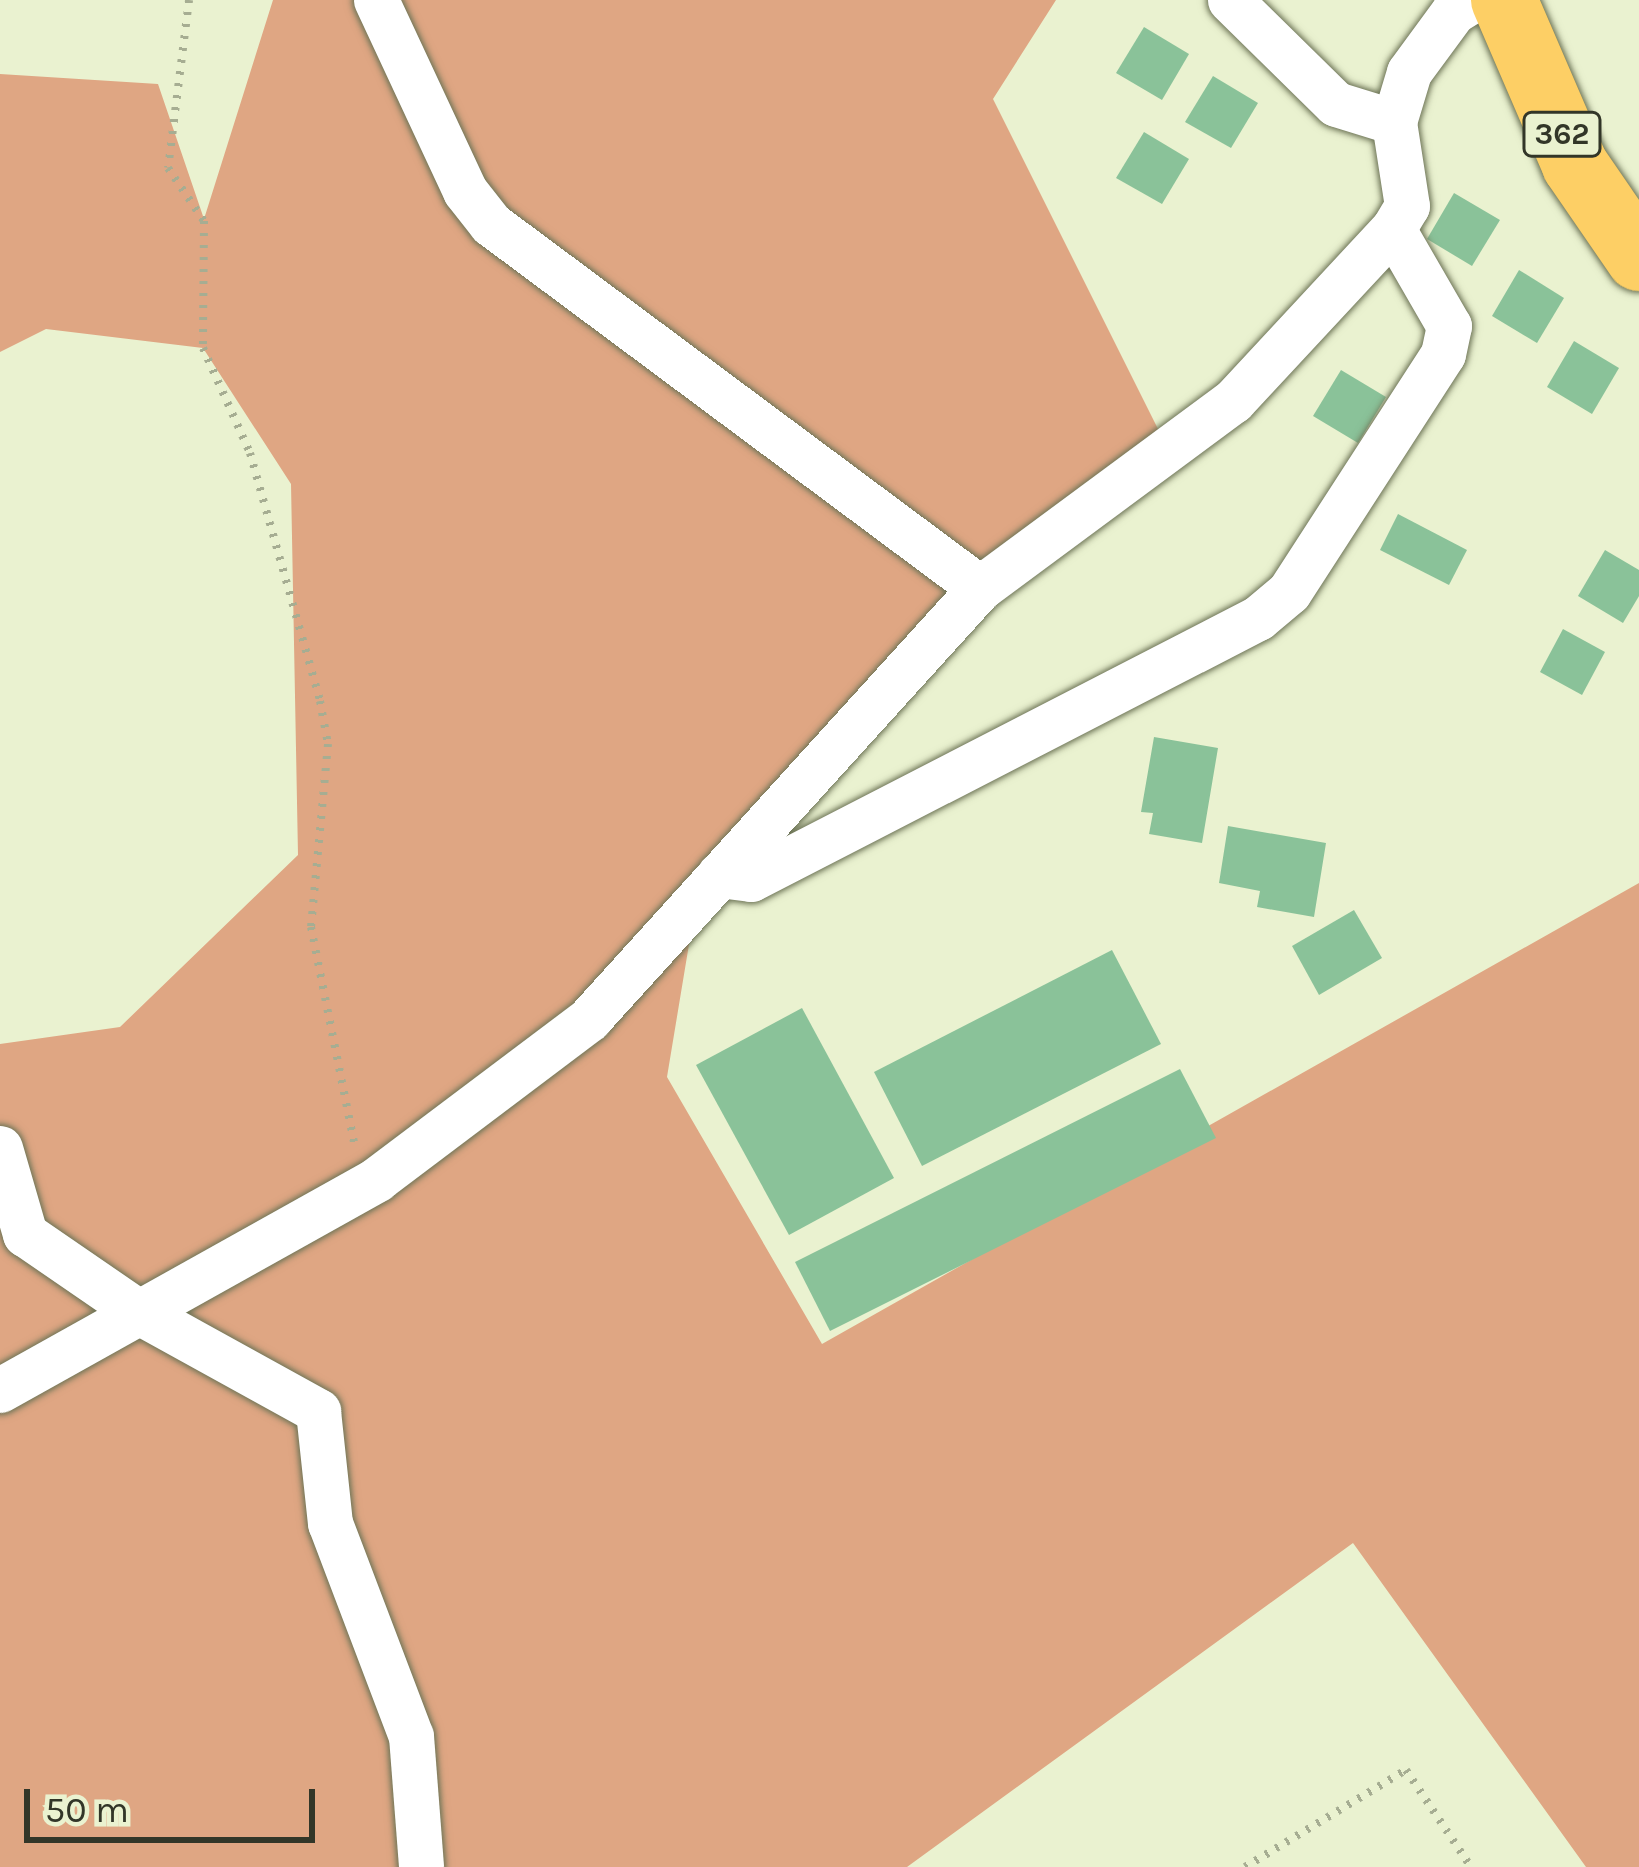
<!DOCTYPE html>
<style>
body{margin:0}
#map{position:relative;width:1639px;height:1867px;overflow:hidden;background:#eaf2d0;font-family:Karla,sans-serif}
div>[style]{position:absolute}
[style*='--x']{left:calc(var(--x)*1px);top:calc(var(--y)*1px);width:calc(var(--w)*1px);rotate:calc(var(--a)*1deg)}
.forest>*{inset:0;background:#dfa683}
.building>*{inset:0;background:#8ac299}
.path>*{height:8px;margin-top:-4px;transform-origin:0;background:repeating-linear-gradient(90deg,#a6ad92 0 3px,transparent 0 12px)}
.roads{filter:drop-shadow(0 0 3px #6d7456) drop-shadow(0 0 3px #6d7456)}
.street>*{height:45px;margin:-22.5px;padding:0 22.5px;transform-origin:22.5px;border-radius:22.5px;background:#fff}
.highway>*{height:66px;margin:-33px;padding:0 33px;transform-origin:33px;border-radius:33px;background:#fdcf65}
span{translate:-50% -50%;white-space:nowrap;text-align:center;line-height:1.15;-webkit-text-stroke:10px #eaf2d0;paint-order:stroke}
.shield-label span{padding:3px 9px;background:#eaf2d0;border:3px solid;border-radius:9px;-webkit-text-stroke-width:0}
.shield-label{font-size:30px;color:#323628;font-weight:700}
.scale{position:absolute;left:24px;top:1789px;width:291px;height:54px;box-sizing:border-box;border:6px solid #323628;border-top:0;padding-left:15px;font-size:36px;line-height:42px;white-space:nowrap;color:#323628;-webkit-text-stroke:9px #eaf2d0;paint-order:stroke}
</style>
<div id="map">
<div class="forest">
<i style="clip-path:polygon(273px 0,1056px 0,993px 99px,1168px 449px,702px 866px,667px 1077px,822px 1344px,1639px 883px,1639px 1867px,1586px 1867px,1353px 1543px,907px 1867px,0 1867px,0 1044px,120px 1027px,298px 855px,291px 484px,203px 348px,46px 329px,0 352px,0 74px,158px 84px,204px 219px)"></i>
</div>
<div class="building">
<i style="clip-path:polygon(1144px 27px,1189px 54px,1162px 100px,1116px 73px)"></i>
<i style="clip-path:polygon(1213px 76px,1258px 103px,1231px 148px,1185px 122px)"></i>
<i style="clip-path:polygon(1144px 132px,1189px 159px,1162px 204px,1116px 178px)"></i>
<i style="clip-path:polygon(1454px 193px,1500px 220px,1472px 266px,1427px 239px)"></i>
<i style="clip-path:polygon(1519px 270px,1564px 298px,1537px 343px,1492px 316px)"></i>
<i style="clip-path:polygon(1574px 341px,1619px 368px,1592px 414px,1547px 387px)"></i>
<i style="clip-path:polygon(1341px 370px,1386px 397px,1358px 443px,1313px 416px)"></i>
<i style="clip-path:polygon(1398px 514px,1467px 550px,1449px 585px,1380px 550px)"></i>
<i style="clip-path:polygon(1605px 550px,1639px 570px,1639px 596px,1623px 623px,1578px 596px)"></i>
<i style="clip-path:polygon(1563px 629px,1605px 652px,1582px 695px,1540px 672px)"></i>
<i style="clip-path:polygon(1154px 737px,1218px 748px,1202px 843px,1149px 834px,1153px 813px,1141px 812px)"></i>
<i style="clip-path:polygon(1228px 826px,1326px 843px,1314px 917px,1257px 907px,1260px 891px,1219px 883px)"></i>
<i style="clip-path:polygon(1354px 910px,1382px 958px,1319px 995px,1292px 946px)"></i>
<i style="clip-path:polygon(1112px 950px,1161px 1044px,922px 1166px,874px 1072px)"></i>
<i style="clip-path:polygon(802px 1008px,894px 1178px,789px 1235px,696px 1065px)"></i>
<i style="clip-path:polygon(1180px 1069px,1216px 1138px,830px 1331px,795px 1262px)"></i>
</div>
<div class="path">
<i style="--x:189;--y:0;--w:169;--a:97.1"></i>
<i style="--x:168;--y:168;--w:64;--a:55.8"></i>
<i style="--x:204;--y:221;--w:127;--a:90.5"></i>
<i style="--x:203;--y:348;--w:115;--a:65.9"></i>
<i style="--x:250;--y:453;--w:258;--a:74.2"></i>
<i style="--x:320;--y:701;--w:44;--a:79.5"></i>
<i style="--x:328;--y:744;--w:184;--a:95.3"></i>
<i style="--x:311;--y:927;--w:225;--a:78.7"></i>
<i style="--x:1245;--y:1867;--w:188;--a:-31.1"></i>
<i style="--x:1406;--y:1770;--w:117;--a:56.2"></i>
</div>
<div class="roads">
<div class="street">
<i style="--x:376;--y:0;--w:211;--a:65"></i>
<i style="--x:465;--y:191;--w:42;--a:51.8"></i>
<i style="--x:491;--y:224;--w:610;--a:36.66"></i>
<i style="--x:1230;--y:0;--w:148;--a:44.5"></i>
<i style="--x:1336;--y:104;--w:61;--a:17.2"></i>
<i style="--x:719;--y:875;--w:32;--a:7"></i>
<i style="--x:751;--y:879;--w:570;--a:-27.24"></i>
<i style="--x:1258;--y:618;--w:40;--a:-40"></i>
<i style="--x:1289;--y:592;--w:283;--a:-57.1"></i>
<i style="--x:1443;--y:354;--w:29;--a:-78"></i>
<i style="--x:1449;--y:326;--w:112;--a:-120"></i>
<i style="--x:0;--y:1148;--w:90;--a:73.8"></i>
<i style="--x:25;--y:1234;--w:136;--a:34.5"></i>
<i style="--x:137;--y:1311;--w:207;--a:28.9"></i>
<i style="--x:318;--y:1411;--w:113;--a:83.9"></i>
<i style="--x:330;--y:1523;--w:228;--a:69.2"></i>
<i style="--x:411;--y:1736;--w:131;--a:85.6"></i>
<i style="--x:0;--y:1390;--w:432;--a:-29.2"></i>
<i style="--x:377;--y:1179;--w:266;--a:-37"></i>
<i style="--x:589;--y:1019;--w:582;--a:-47.79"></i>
<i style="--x:980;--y:588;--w:315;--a:-36.5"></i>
<i style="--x:1233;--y:401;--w:235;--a:-47.1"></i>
<i style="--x:1393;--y:229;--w:27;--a:-59"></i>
<i style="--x:1407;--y:206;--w:85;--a:-98.8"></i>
<i style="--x:1394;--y:122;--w:52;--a:-73.3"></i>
<i style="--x:1409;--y:72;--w:74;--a:-53.7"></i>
<i style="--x:1453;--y:12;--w:22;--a:-32"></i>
</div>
<div class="highway">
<i style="--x:1504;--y:0;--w:180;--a:66.7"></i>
<i style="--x:1575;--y:165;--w:113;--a:55.5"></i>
</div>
</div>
<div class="shield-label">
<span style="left:1562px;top:134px">362</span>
</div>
<div class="scale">50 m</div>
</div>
